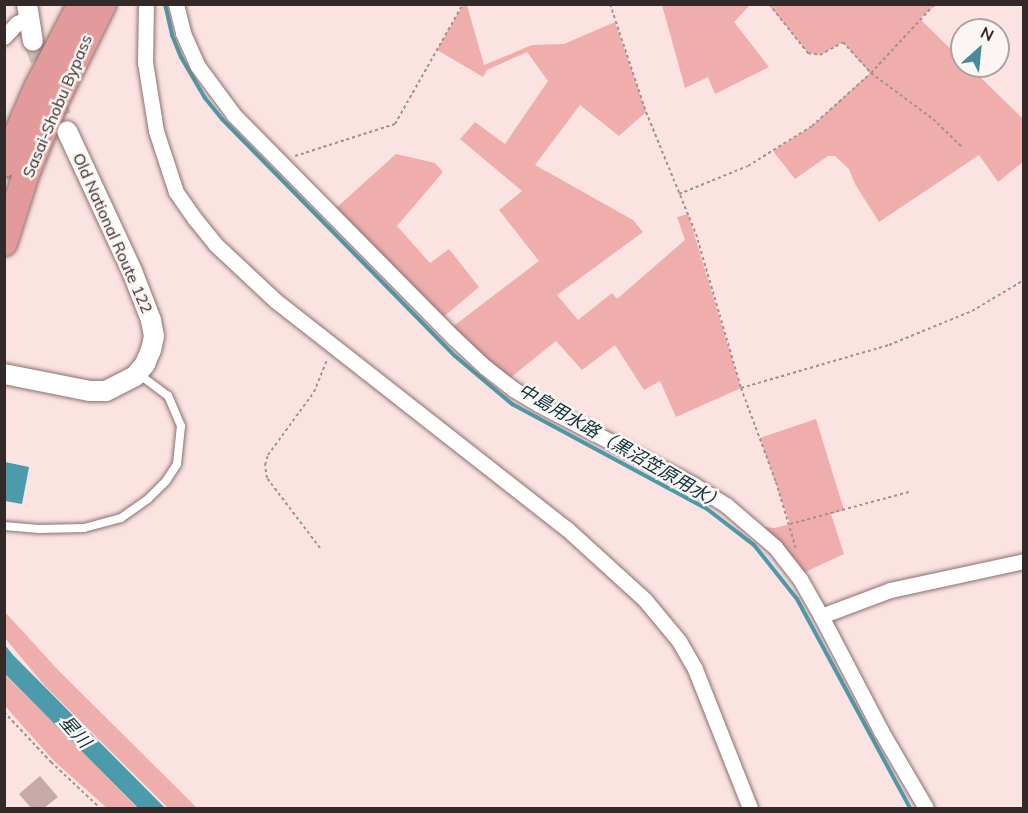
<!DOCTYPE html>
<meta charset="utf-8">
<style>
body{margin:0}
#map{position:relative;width:1028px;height:813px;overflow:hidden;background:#fbe3e1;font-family:Mulish,"Noto Sans JP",sans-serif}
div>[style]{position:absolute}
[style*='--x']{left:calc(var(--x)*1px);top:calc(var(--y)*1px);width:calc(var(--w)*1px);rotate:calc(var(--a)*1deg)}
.green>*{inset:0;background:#efaeac}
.water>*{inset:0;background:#4b9bab}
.stream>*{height:4px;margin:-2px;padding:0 2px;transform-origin:2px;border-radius:2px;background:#4b9bab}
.building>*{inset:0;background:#c6a9a8}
.tertiary-tunnel>*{height:20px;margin-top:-10px;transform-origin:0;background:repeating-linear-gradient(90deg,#d3bebc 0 20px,transparent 0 30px)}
.path>*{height:2px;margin-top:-1px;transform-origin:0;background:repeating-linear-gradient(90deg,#a49190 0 3px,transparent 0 6px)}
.roads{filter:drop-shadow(0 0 2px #8b706f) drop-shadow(0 0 2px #8b706f)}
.service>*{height:8px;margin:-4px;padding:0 4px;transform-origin:4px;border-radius:4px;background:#fff}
.minor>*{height:15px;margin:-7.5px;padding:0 7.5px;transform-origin:7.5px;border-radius:7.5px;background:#fff}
.tertiary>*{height:20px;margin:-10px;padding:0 10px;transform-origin:10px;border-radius:10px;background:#fff}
.trunk>*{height:26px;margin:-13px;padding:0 13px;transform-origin:13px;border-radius:13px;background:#e29b9a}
span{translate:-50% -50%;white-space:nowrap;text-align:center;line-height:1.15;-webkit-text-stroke:5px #fbf5f4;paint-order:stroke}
.street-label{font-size:16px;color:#342929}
.water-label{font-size:18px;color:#073037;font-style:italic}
.frame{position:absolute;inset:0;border:6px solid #342929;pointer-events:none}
.north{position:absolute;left:950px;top:18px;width:60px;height:60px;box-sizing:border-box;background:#fbf5f4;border:2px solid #aba3a3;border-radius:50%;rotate:27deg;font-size:16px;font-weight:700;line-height:24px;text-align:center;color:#342929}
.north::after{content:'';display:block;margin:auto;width:21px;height:27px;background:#478b99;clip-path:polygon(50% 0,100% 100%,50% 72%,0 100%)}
</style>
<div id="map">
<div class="green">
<i style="clip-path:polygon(463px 5px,467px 5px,484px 65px,532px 45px,564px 44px,615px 22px,646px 112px,619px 136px,580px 105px,535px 165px,633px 220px,643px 232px,557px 295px,578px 320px,612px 293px,617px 299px,685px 240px,677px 217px,688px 214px,741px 388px,676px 417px,660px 381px,644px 390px,615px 345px,582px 370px,556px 341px,510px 378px,451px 328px,539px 261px,499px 210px,522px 191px,460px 139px,475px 122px,505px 144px,548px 81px,527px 52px,487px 70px,483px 77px,437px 50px)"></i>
<i style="clip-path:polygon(662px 5px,750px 5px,734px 22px,769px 67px,715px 94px,708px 77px,685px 88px)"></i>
<i style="clip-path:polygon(769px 5px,935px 5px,920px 19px,962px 60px,962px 66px,969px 66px,1023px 119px,1023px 162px,998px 182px,979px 155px,879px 222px,855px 184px,849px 169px,835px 156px,828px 156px,795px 179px,773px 151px,812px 126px,870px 73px,843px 42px,820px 55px,808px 53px)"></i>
<i style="clip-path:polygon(396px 154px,435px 163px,443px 172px,397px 226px,430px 263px,449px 249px,479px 287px,441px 319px,335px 209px)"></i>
<i style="clip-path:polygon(816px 419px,844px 510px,831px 514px,844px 554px,803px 573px,763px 527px,775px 528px,790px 524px,760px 438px)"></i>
<i style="clip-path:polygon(5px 612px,58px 670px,197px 808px,168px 808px,45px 686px,5px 638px)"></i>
<i style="clip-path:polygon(4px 674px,71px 740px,137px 808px,107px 808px,54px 761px,5px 706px)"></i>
</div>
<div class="water">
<i style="clip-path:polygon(5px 462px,29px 467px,22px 504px,5px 501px)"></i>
<i style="clip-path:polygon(4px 644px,13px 655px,165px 808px,138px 808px,5px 674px)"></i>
</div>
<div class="stream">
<i style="--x:165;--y:4;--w:32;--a:77"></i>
<i style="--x:172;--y:35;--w:24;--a:68"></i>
<i style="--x:181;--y:57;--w:48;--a:59.7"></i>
<i style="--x:205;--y:98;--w:27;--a:51"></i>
<i style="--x:222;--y:119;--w:332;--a:45.5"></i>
<i style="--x:455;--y:356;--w:75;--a:40.1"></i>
<i style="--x:512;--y:404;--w:221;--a:28.3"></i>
<i style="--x:707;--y:509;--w:59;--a:37.5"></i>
<i style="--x:754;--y:545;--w:69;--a:51.5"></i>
<i style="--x:797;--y:599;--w:238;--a:61.6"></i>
</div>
<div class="building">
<i style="clip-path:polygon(40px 776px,58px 797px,44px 808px,31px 808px,19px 794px)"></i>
</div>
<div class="tertiary-tunnel">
<i style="--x:33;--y:41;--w:96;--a:69.3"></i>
</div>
<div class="path">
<i style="--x:610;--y:4;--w:114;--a:71.6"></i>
<i style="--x:646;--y:112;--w:132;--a:67.7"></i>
<i style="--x:696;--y:234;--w:160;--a:73.7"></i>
<i style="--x:741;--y:388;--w:100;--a:69.6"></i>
<i style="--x:776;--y:482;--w:70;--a:73.4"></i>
<i style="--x:769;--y:4;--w:63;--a:51.5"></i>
<i style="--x:808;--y:53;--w:12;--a:9"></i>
<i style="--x:820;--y:55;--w:26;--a:-29"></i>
<i style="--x:843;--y:42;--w:42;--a:47.9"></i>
<i style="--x:871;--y:73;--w:77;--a:36.6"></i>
<i style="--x:933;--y:119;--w:42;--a:44"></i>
<i style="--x:295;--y:156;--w:105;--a:-17.7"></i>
<i style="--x:395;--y:124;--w:138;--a:-60.5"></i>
<i style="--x:679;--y:194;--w:74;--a:-22.1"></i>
<i style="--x:748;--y:166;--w:75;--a:-32"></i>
<i style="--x:812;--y:126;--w:79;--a:-41.9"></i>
<i style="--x:871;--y:73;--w:94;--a:-47.2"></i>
<i style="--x:741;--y:388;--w:154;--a:-16.2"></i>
<i style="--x:889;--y:345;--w:90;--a:-22.3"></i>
<i style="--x:972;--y:311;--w:61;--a:-30.8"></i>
<i style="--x:790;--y:524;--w:123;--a:-15.1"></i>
<i style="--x:320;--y:548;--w:88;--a:-127.1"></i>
<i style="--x:267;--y:478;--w:13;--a:-99"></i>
<i style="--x:265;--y:465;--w:10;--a:-73"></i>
<i style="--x:268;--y:455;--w:78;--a:-53.9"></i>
<i style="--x:314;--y:392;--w:35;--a:-68"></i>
<i style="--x:4;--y:712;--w:69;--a:46.8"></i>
<i style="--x:51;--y:762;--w:67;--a:43.2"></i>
</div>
<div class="roads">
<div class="service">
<i style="--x:4;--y:526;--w:35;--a:5"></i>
<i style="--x:39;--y:529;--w:45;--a:-1.3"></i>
<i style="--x:84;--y:528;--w:38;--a:-15"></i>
<i style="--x:121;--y:518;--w:33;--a:-35"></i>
<i style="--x:148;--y:499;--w:25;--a:-45"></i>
<i style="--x:166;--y:481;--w:20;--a:-57"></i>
<i style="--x:177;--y:464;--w:38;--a:-84"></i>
<i style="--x:181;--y:426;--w:33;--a:-113"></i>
<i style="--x:168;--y:396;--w:36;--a:-143"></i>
</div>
<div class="minor">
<i style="--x:146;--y:4;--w:58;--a:91"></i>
<i style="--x:145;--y:62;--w:70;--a:80.9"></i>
<i style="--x:156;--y:131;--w:64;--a:71.8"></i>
<i style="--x:176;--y:192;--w:33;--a:55"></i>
<i style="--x:195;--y:219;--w:32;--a:51"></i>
<i style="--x:215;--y:244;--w:83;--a:43.1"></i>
<i style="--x:276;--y:301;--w:368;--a:38.1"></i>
<i style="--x:566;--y:528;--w:107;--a:42.3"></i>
<i style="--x:645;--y:600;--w:53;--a:50.3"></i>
<i style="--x:679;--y:641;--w:32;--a:60"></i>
<i style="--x:695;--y:669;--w:149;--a:68.4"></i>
<i style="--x:176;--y:4;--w:30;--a:76"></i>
<i style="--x:183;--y:33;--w:35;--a:66"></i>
<i style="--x:197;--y:65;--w:62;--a:53.5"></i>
<i style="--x:234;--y:115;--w:312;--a:45.4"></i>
<i style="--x:453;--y:337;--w:44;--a:43.2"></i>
<i style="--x:485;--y:367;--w:36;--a:38"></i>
<i style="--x:513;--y:389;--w:29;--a:31"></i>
<i style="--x:538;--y:404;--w:176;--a:27.4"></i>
<i style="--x:694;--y:485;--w:38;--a:32"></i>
<i style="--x:726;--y:505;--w:65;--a:40.6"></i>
<i style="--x:775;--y:547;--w:41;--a:52"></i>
<i style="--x:800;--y:579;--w:43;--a:60.4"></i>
<i style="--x:821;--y:616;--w:130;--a:62.4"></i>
<i style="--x:881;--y:731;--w:89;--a:59.7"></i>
<i style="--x:4;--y:37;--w:19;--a:-47"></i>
<i style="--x:17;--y:23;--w:12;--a:-24"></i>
<i style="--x:821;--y:616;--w:74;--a:-20.6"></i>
<i style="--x:890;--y:590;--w:137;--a:-12.2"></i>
</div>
<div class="tertiary">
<i style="--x:27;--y:4;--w:37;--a:81"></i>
<i style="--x:4;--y:374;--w:88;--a:11.2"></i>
<i style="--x:90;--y:391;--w:16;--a:0"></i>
<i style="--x:106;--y:391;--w:33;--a:-27"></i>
<i style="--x:135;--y:376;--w:16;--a:-50"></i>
<i style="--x:145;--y:364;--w:15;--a:-67"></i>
<i style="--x:151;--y:350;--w:14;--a:-78"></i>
<i style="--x:154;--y:336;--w:16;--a:-101"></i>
<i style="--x:151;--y:320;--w:53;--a:-111.2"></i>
<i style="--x:132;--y:271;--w:154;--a:-114.9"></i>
</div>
<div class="trunk">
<i style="--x:4;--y:164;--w:83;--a:-66.5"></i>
<i style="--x:37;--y:88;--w:95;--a:-62.4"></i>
<i style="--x:4;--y:243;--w:69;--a:-72.3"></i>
<i style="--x:25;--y:177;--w:83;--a:-68.1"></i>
<i style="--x:56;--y:100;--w:107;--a:-63.9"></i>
</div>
</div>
<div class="street-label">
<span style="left:57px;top:106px;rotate:-67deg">Sasai-Shobu Bypass</span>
<span style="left:113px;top:233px;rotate:66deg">Old National Route 122</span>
</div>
<div class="water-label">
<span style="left:621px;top:447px;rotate:30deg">中島用水路（黒沼笠原用水）</span>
<span style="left:75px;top:732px;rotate:48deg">星川</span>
</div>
<div class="frame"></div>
<div class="north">N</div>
</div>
